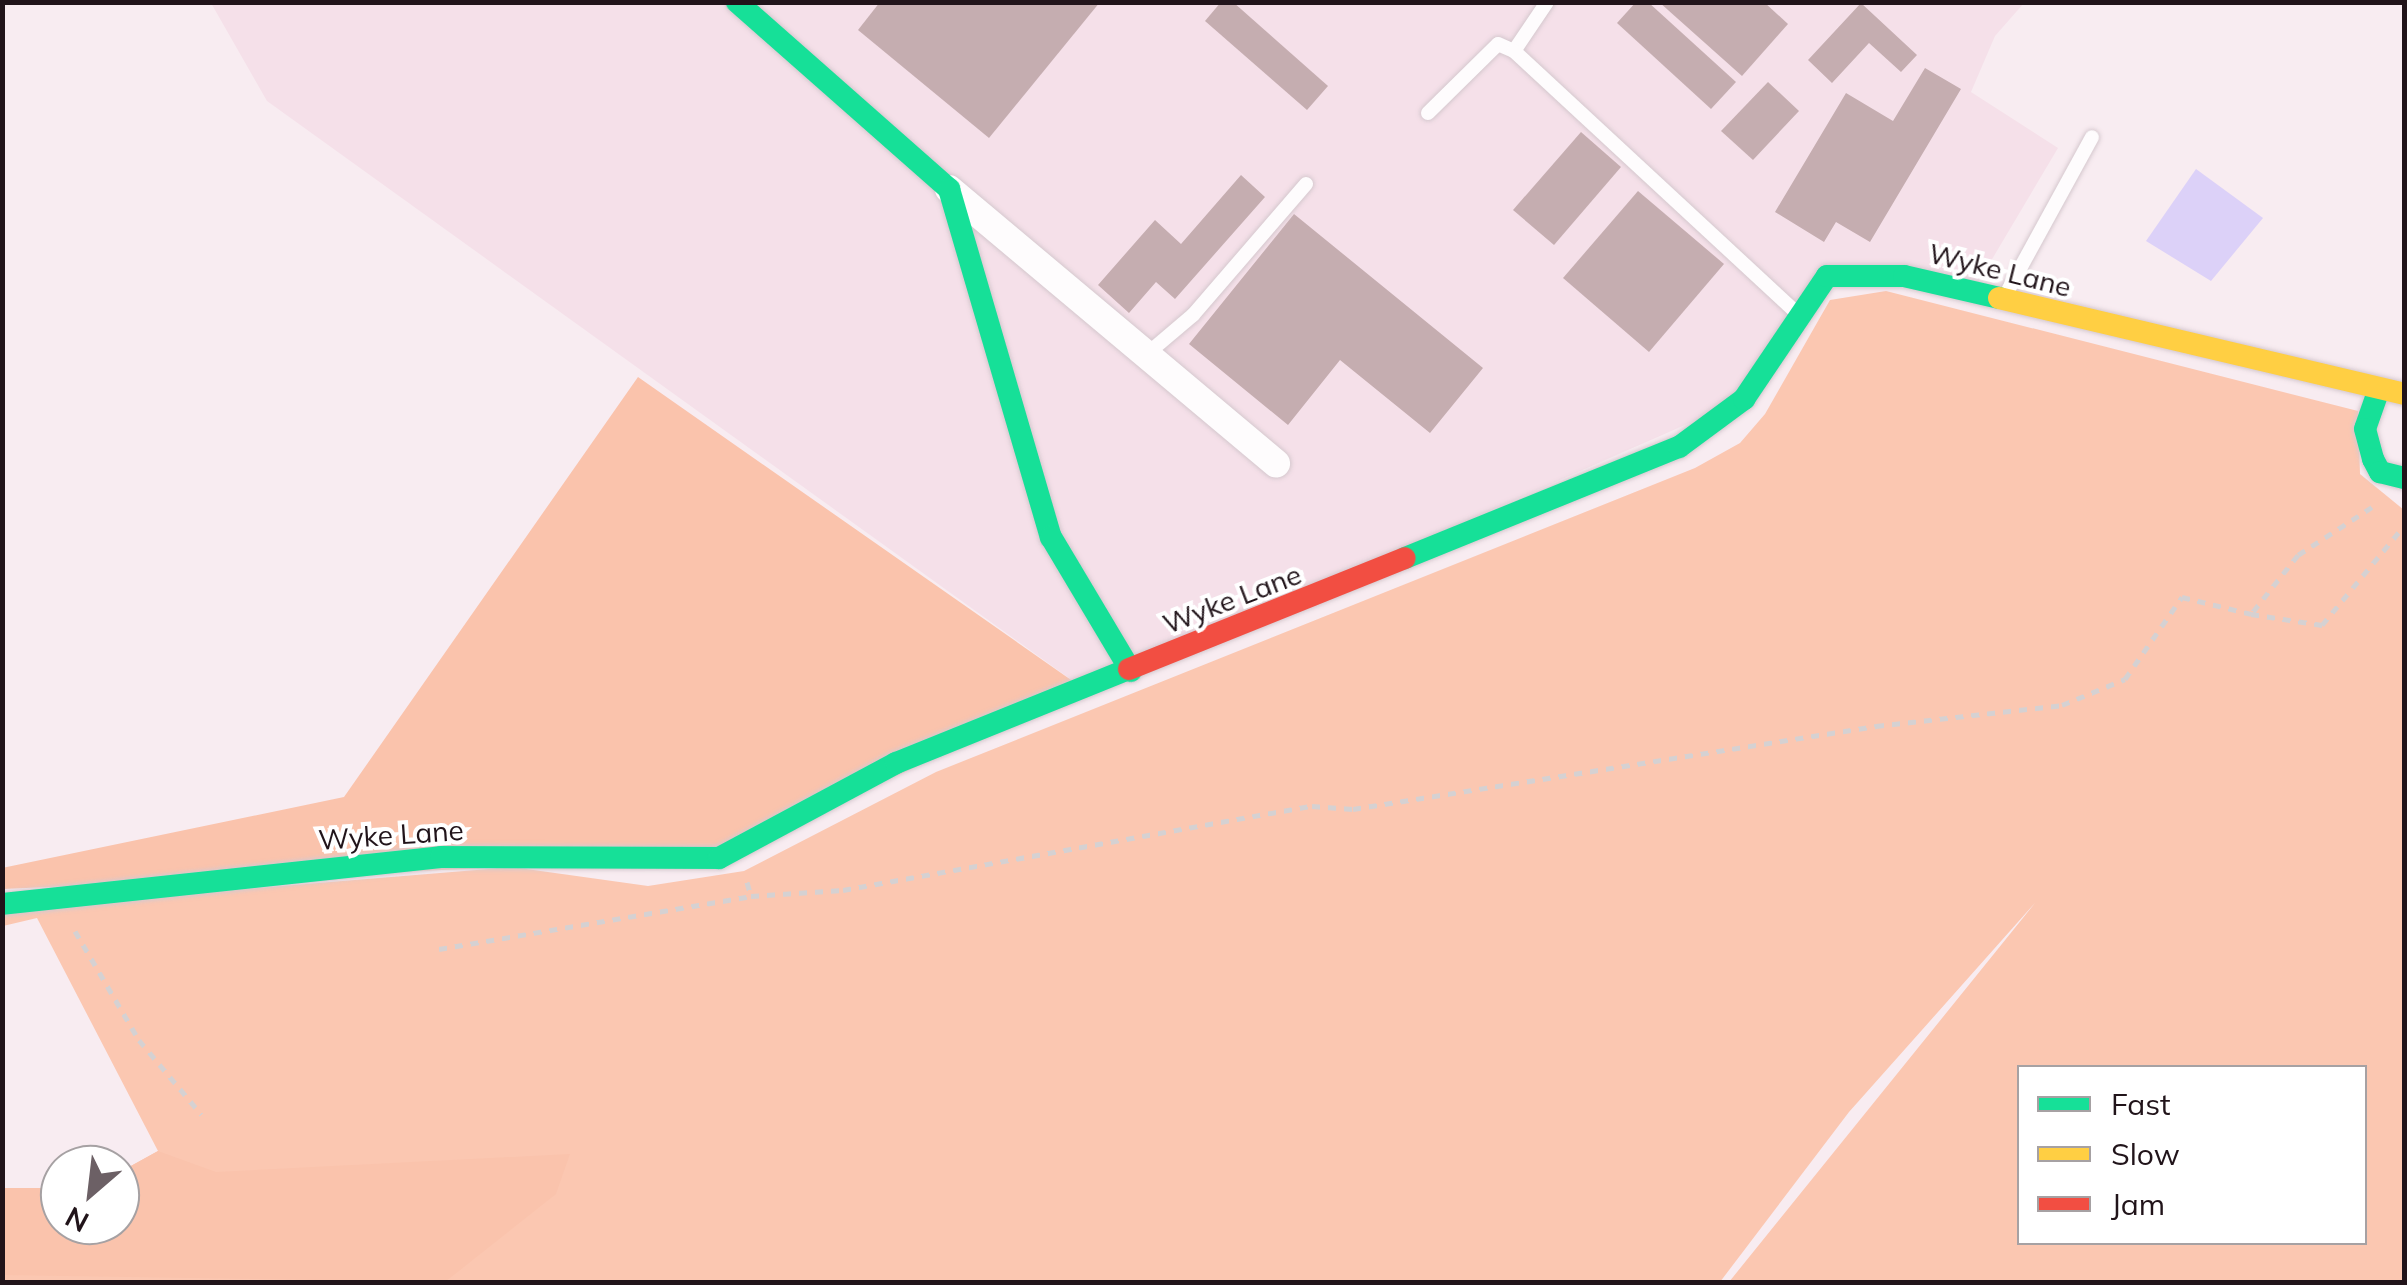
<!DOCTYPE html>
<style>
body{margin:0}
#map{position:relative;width:2407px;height:1285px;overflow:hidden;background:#f8ecf1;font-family:Mulish,sans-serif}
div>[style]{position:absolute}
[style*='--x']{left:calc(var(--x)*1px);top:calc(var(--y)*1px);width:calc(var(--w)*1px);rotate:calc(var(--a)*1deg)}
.built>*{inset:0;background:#f5e0e9}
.green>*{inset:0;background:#fbc7b1}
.forest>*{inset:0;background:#fac3ac}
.water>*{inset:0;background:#dcd1f8}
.building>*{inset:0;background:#c5adb0}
.path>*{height:5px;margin-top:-2.5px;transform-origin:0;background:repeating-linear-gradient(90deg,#d5d1d2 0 8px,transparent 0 16px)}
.roads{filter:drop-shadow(0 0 2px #d5c8ce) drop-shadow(0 0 2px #d5c8ce)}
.lane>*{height:14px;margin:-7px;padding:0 7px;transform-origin:7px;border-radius:7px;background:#fefcfd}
.street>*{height:28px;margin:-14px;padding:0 14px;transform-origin:14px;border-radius:14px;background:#fefcfd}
.fast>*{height:22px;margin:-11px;padding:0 11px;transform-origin:11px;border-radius:11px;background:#16e098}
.slow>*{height:22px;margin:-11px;padding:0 11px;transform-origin:11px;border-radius:11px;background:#ffcf43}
.jam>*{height:22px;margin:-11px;padding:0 11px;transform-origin:11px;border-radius:11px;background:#f24e42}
span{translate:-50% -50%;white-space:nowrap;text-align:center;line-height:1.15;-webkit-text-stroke:8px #fff;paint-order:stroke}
.street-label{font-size:28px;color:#21141a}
.frame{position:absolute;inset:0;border:5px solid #21141a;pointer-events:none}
.legend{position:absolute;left:2017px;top:1065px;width:350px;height:180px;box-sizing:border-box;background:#fff;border:2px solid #a6a1a3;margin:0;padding:12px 18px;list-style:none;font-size:30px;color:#21141a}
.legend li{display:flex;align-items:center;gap:20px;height:50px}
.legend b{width:50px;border:2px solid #a6a1a3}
.north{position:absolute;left:40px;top:1145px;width:100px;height:100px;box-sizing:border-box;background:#fff;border:2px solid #a6a1a3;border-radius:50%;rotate:208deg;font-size:28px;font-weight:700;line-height:40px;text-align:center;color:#21141a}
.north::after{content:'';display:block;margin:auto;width:35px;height:45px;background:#6c6065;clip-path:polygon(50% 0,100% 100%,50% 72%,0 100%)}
</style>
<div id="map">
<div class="built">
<i style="clip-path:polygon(211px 3px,2024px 3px,1995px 36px,1971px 92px,2058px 148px,1972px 293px,1827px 276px,1744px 399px,1084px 689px,267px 101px)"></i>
</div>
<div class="green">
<i style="clip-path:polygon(evenodd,1886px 291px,2358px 411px,2360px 474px,2404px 510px,2404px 1282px,1729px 1282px,2035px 903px,1849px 1112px,1720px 1282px,3px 1282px,3px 1188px,60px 1188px,60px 1225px,120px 1225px,120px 1172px,158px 1151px,37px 918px,3px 926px,3px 909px,512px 867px,648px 886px,744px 871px,936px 772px,1695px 468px,1740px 443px,1765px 414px,1830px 300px,1886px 291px,2020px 1068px,2364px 1068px,2364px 1242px,2020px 1242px,2020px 1068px)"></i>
</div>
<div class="forest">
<i style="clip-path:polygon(638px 377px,1084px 689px,719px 858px,3px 889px,2px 868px,344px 797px)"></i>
<i style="clip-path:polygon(158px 1151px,216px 1172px,570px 1154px,556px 1194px,445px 1282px,3px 1275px,3px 1188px,60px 1188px,60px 1225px,120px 1225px,120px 1172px)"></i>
</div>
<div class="water">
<i style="clip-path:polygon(2196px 169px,2263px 218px,2211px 281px,2146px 241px)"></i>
</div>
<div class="building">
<i style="clip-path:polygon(880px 2px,1100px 2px,989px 138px,858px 30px)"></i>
<i style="clip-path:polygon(1221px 2px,1233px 2px,1328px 86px,1307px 110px,1205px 21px)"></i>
<i style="clip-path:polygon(1636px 2px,1648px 2px,1736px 82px,1711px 109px,1617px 23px)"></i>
<i style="clip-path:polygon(1659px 2px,1764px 2px,1788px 24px,1742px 76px)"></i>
<i style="clip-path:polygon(1861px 3px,1917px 55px,1901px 72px,1869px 43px,1832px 83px,1808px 60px)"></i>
<i style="clip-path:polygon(1925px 68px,1961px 89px,1870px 242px,1836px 222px,1824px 242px,1775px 212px,1846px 93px,1893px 121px)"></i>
<i style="clip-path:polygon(1768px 82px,1799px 111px,1753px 160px,1721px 131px)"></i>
<i style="clip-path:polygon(1581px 132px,1621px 167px,1554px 245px,1513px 210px)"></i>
<i style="clip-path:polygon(1241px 175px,1265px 197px,1175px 299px,1156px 282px,1129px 313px,1098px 285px,1155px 220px,1181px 244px)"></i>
<i style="clip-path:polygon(1638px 191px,1724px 264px,1649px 352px,1563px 278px)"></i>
<i style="clip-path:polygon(1294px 214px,1483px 368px,1430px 433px,1340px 360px,1288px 425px,1189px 344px)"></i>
</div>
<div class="path">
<i style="--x:2372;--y:507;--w:88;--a:147"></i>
<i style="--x:2298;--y:555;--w:75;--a:128.5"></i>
<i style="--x:2251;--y:614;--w:72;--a:8.8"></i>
<i style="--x:2322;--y:625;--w:129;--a:-50.4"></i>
<i style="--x:747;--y:882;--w:15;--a:74"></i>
<i style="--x:751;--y:896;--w:92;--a:-3.7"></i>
<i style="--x:843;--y:890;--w:476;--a:-10.2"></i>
<i style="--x:1312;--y:806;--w:41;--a:4.2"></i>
<i style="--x:1353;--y:809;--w:530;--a:-9.02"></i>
<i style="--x:1876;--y:726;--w:187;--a:-6.4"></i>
<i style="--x:2062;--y:705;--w:68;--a:-22.4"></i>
<i style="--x:2125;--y:679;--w:100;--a:-55.2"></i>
<i style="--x:2182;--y:597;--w:71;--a:13.8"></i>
<i style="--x:75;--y:931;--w:126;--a:59.6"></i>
<i style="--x:139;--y:1040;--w:97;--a:50"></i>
<i style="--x:439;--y:949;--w:316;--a:-9.6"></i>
</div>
<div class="roads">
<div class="lane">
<i style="--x:1514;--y:51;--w:59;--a:-56"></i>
<i style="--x:1428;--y:113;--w:98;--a:-44.6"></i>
<i style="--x:1498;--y:44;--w:17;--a:24"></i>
<i style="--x:1514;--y:51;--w:386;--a:42.8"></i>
<i style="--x:2005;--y:296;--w:181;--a:-61.3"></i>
<i style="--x:1147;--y:354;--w:60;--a:-40.3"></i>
<i style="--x:1193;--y:315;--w:173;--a:-49.2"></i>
</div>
<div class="street">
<i style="--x:949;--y:189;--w:427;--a:40"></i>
</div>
<div class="fast">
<i style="--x:737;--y:2;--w:283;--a:41.4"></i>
<i style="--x:949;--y:189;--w:363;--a:73.7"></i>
<i style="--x:1051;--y:537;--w:156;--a:59.2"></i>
<i style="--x:2379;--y:389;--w:42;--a:109.3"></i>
<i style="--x:2365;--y:429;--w:31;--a:75"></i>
<i style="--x:2373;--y:459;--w:15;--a:62"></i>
<i style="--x:2380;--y:472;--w:25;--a:14"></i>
<i style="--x:1405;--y:558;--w:296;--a:-22.1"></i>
<i style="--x:1679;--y:447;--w:81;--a:-36.4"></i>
<i style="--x:1744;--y:399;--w:148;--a:-56"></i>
<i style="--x:1827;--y:276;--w:77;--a:0"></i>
<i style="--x:1904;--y:276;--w:98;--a:13"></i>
<i style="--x:2;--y:904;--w:442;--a:-6.1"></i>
<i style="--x:441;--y:857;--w:278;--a:0.2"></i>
<i style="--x:719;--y:858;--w:201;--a:-28.2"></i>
<i style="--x:896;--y:763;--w:251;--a:-22"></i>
</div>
<div class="slow">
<i style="--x:1999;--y:298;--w:416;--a:13.3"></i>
</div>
<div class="jam">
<i style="--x:1129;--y:669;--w:297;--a:-21.9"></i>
</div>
</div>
<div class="street-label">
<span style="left:2000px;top:270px;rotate:14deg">Wyke Lane</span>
<span style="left:1232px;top:599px;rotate:-21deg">Wyke Lane</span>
<span style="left:391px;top:835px;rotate:-4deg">Wyke Lane</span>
</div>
<div class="frame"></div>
<ul class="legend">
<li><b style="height:12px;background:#16e098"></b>Fast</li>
<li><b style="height:12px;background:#ffcf43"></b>Slow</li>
<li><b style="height:12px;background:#f24e42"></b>Jam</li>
</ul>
<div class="north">N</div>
</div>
